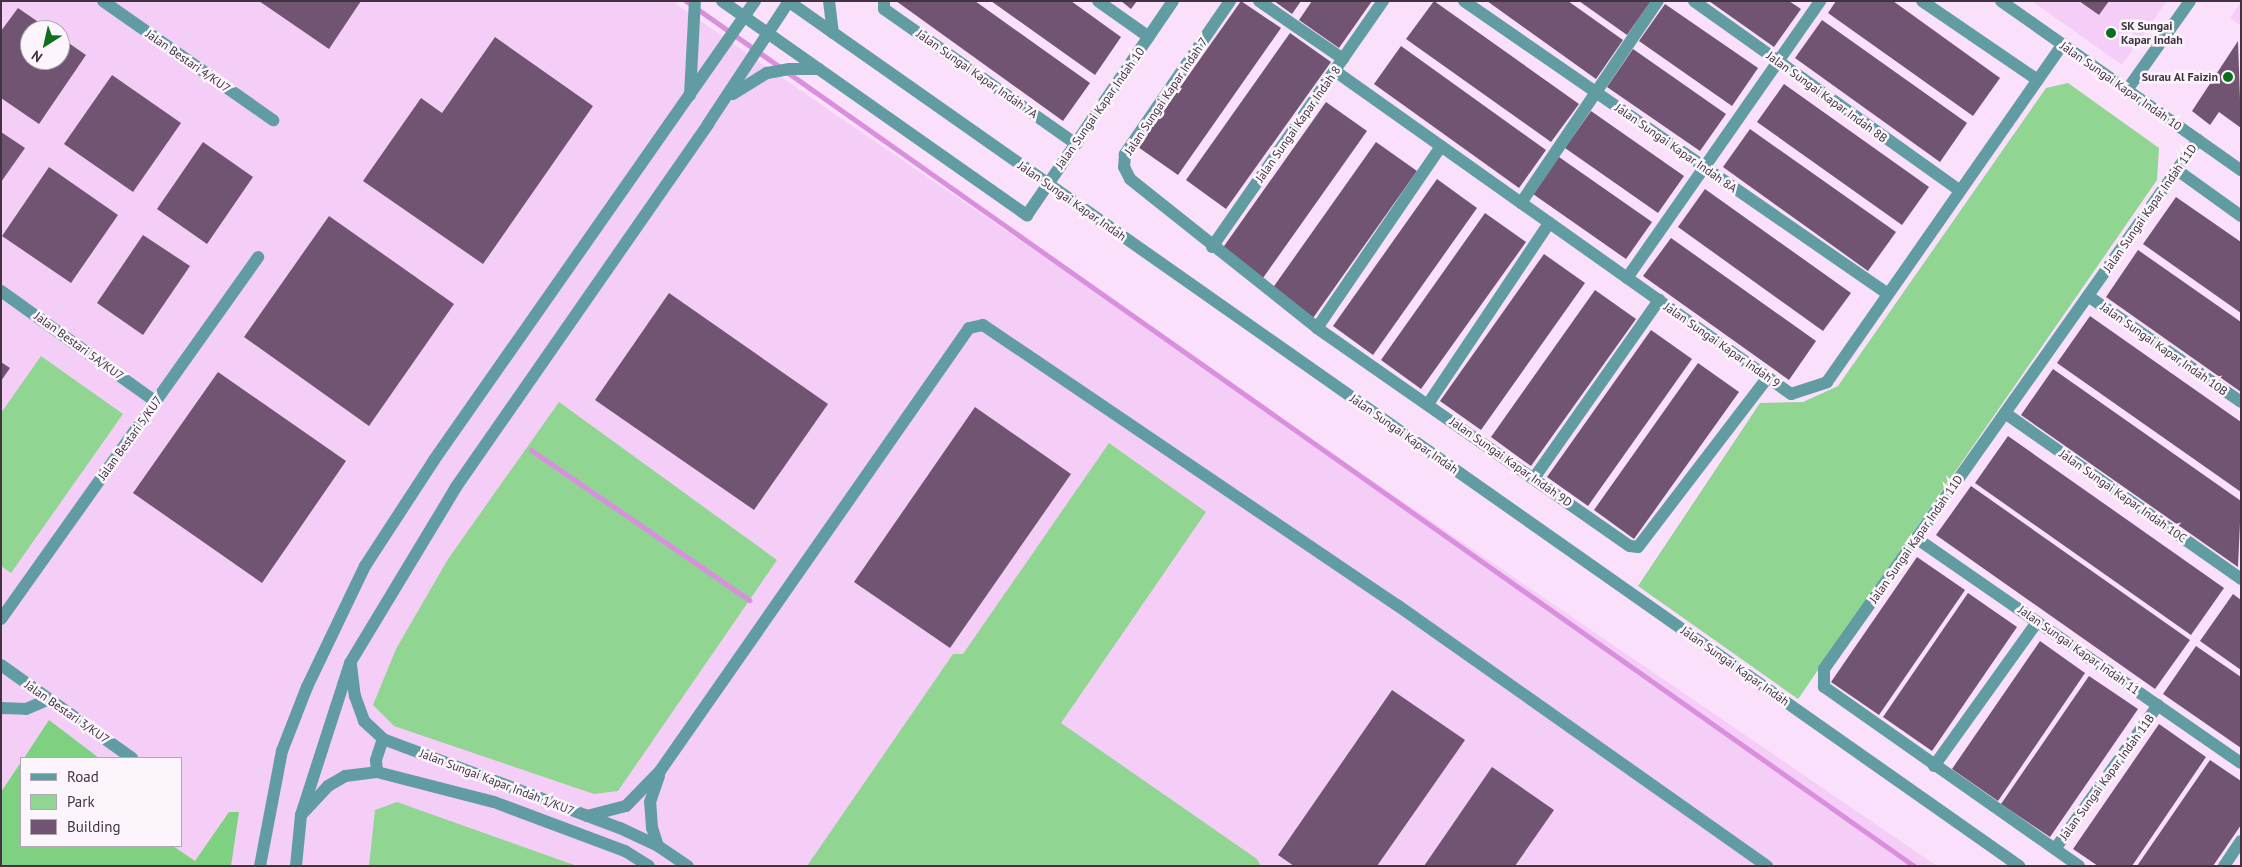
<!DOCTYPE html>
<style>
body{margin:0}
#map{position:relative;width:2242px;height:867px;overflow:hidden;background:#fbe0fc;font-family:"PT Sans",sans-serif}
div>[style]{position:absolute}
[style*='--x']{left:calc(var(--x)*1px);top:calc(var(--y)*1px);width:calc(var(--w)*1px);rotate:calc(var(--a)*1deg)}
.built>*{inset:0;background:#f5cef7}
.green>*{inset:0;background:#90d591}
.forest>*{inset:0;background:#7dd180}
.stream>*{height:5px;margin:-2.5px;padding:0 2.5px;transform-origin:2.5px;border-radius:2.5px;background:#da8ede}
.building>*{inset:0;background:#715472}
.minor>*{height:12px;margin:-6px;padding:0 6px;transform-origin:6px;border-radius:6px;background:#609ca2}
.dots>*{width:14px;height:14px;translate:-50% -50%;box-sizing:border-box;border:2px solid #fcf5fc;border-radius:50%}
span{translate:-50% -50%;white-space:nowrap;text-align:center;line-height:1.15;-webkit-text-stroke:5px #fcf5fc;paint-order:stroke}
.poi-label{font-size:12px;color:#413341;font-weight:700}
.left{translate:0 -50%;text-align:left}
.right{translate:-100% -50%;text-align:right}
.street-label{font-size:12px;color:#413341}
.frame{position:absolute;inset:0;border:2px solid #413341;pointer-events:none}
.legend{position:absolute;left:20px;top:757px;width:162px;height:90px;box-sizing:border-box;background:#fcf5fc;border:1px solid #b1a7b1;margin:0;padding:6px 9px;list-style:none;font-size:15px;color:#413341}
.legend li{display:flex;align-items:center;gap:10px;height:25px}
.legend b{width:25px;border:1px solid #b1a7b1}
.north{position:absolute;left:20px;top:20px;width:50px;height:50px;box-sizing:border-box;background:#fcf5fc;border:1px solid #b1a7b1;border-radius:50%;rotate:215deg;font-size:14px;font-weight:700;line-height:20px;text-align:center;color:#413341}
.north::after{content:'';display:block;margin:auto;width:18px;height:22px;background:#0b6f1d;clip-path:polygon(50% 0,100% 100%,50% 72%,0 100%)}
</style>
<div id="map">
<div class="built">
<i style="clip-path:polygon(evenodd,1px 1px,677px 1px,676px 4px,835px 114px,1937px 866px,1px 866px,1px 1px,30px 30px,60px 30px,60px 60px,30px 60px,30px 30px,1px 1px,21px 758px,181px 758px,181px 846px,21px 846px,21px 758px)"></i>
<i style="clip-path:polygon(2032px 1px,2167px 1px,2122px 65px)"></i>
<i style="clip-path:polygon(2241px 2px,2241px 26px,2230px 18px)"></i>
</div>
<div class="green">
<i style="clip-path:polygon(2068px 83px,2159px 148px,2157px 180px,1798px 699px,1638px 586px,1760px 403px,1803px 402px,1838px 386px,2046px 88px)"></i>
<i style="clip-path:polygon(41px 356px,123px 414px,11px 573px,1px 566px,1px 413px)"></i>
<i style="clip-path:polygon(559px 402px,777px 560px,618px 791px,594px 794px,394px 726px,373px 705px,396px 649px,448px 559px)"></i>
<i style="clip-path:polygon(1109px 443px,1206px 512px,1061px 723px,1257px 859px,1261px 866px,807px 866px,953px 654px,963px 654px)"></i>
<i style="clip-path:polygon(397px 802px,577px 866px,369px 866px,375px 810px)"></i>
</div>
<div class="forest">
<i style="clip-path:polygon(49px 720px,99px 758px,24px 758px)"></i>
<i style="clip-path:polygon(21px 762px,21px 846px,173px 846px,195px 861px,229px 812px,239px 812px,231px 866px,1px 866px,1px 792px)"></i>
</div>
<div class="stream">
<i style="--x:686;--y:1;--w:1502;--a:35.16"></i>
<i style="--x:531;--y:450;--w:265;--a:34.5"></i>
</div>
<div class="building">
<i style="clip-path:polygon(259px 1px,361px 1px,329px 49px)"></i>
<i style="clip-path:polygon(896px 1px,975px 1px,1090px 83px,1063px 121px)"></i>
<i style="clip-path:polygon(991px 1px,1071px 1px,1121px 37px,1095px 75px)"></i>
<i style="clip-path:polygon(1121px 1px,1137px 1px,1131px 9px)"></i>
<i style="clip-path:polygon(1241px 1px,1281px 28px,1178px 175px,1138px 147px)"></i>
<i style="clip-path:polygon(1274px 1px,1301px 1px,1292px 14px)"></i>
<i style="clip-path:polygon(1312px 1px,1372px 1px,1339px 48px,1299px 20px)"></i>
<i style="clip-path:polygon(1434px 1px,1579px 104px,1551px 142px,1406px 39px)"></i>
<i style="clip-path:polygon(1487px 1px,1568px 1px,1623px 40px,1596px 79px)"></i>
<i style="clip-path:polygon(1579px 1px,1651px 1px,1627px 35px)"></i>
<i style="clip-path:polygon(1709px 1px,1789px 1px,1801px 9px,1774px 47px)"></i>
<i style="clip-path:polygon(1836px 1px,1893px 1px,2000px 78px,1973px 116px,1828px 13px)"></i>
<i style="clip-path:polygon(2079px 1px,2109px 1px,2099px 15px)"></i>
<i style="clip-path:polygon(1665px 4px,1758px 68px,1732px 106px,1639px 41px)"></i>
<i style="clip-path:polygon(18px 8px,50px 30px,30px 30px,30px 60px,60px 60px,60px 37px,86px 55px,39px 124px,1px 98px,1px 31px)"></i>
<i style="clip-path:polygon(1822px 20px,1967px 123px,1940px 162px,1795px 58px)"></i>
<i style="clip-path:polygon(1290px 33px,1331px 62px,1226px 209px,1186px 180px)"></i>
<i style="clip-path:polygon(495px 37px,593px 106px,483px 264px,363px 181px,421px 98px,442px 113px)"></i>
<i style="clip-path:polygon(2238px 41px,2241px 128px,2219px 112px,2210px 125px,2192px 111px)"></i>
<i style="clip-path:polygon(1401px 46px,1546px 150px,1519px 188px,1374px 84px)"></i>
<i style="clip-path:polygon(1633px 49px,1726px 114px,1700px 151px,1607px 87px)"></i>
<i style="clip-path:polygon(112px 75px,181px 123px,133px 192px,64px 144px)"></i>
<i style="clip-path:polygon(1784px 84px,1929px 187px,1902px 225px,1757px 122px)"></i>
<i style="clip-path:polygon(1326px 102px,1367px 131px,1263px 278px,1222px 249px)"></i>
<i style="clip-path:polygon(1591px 111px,1684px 176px,1658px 213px,1565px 148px)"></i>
<i style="clip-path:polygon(1750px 129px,1896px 232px,1868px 271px,1723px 167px)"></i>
<i style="clip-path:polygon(1px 132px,25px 148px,1px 182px)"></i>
<i style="clip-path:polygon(203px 142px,253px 177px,207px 244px,157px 209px)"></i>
<i style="clip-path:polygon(1376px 142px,1417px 171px,1313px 318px,1272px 289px)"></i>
<i style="clip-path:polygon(1559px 157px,1652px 222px,1626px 259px,1533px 194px)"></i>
<i style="clip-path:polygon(49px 167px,118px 215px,71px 283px,2px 236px)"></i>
<i style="clip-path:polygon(1437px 179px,1477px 208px,1373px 355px,1333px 326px)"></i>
<i style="clip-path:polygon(1705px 189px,1851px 293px,1823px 331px,1678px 227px)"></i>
<i style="clip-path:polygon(2176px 197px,2241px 242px,2241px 313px,2143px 244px)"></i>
<i style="clip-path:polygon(1485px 213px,1526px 242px,1421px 389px,1381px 360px)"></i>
<i style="clip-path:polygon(329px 216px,454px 304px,369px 426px,244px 337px)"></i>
<i style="clip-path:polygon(143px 235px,190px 266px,143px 335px,97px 303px)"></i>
<i style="clip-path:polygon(1671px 238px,1816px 341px,1789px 380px,1643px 276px)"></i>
<i style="clip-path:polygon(2138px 250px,2241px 322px,2241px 392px,2106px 297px)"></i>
<i style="clip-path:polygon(1544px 254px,1585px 283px,1481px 430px,1440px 401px)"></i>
<i style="clip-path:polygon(1595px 290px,1636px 319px,1531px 466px,1491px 437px)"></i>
<i style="clip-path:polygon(669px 293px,828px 404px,754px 510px,595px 400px)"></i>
<i style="clip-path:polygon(2090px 316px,2241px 422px,2241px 492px,2057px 363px)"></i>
<i style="clip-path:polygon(1651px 330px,1692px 359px,1588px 506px,1547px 477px)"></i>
<i style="clip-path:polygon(1px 362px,10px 368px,1px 381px)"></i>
<i style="clip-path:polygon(1698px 363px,1739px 392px,1634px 539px,1594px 510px)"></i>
<i style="clip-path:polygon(2053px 369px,2241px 501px,2238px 567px,2021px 415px)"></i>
<i style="clip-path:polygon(218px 372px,346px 461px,262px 583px,133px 493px)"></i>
<i style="clip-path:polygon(975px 407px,1071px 474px,950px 648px,854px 582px)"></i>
<i style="clip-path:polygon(2008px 436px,2224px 588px,2191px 635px,1975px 483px)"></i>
<i style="clip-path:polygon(1971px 486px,2190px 640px,2155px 689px,1936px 535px)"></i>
<i style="clip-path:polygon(1917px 557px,1965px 590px,1879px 715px,1831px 682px)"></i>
<i style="clip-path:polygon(1968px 593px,2017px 627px,1932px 751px,1883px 717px)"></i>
<i style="clip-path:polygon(2233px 594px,2241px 600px,2241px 670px,2200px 641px)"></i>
<i style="clip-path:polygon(2040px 641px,2085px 673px,1998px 801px,1952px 769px)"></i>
<i style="clip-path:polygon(2196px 646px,2241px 677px,2241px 748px,2163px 694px)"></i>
<i style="clip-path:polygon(2089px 676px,2138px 709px,2050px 837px,2001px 804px)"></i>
<i style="clip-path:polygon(1392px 690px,1465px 740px,1377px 866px,1294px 866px,1278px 855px)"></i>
<i style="clip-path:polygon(2159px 724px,2206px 757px,2132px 866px,2098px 866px,2073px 849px)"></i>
<i style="clip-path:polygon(2210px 760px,2241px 781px,2241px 825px,2213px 866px,2137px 866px)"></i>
<i style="clip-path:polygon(1492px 767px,1554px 810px,1515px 866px,1424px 866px)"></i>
</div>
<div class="minor">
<i style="--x:103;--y:1;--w:208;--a:35"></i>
<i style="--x:722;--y:1;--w:373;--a:35.1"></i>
<i style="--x:1027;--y:215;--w:259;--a:-55.7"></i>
<i style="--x:788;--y:1;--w:1505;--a:35.09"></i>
<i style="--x:829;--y:1;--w:32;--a:83"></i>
<i style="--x:884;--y:1;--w:8;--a:90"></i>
<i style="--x:884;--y:9;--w:235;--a:35.1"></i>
<i style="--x:1098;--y:1;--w:62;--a:35.2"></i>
<i style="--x:1230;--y:1;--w:186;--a:124.5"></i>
<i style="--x:1125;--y:154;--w:13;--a:94"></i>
<i style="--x:1124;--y:167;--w:13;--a:63"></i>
<i style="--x:1130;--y:179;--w:239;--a:38.5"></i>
<i style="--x:1317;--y:328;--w:381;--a:34.9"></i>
<i style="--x:1630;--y:546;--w:8;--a:7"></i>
<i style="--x:1638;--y:547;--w:214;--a:-52.6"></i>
<i style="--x:1259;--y:1;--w:102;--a:34.6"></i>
<i style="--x:1464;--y:1;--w:515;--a:34.65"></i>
<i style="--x:1694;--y:1;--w:327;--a:35.5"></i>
<i style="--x:1922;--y:1;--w:140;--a:34.3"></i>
<i style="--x:2001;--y:1;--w:294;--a:35.2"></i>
<i style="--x:1335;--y:71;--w:559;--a:35.31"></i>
<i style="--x:1791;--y:394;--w:38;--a:-18"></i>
<i style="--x:1827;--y:382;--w:412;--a:-55.1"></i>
<i style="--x:2127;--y:90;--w:109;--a:-54.7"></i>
<i style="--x:733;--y:94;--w:40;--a:-32"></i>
<i style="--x:767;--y:73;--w:23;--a:-10"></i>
<i style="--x:790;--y:69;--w:29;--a:0"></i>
<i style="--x:690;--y:95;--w:94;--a:-87"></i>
<i style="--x:2177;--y:170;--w:79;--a:35.7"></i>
<i style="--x:1521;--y:203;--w:244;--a:-55.9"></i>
<i style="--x:1212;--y:247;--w:300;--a:-55.2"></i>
<i style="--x:1627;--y:278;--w:338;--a:-55.1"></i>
<i style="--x:1;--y:291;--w:191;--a:35.6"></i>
<i style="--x:2088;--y:296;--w:186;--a:34.7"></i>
<i style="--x:1317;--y:328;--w:220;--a:-55.7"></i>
<i style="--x:1428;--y:404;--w:218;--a:-56.2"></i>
<i style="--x:2005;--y:413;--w:289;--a:35.1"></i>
<i style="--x:1534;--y:478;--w:218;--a:-54.9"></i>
<i style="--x:1916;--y:538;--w:395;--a:34.7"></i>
<i style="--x:1;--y:619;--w:444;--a:-54.6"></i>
<i style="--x:1;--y:665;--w:161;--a:35.4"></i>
<i style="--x:351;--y:665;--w:31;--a:83"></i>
<i style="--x:355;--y:696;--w:27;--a:70"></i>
<i style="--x:364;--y:721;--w:26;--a:43"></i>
<i style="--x:383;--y:739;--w:253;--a:20.6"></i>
<i style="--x:620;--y:828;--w:42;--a:25.3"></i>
<i style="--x:658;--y:846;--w:36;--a:34"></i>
<i style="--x:1;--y:708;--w:25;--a:2"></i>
<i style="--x:26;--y:709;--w:25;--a:-23"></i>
<i style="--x:1934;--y:766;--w:177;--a:-54.4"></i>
<i style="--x:377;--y:772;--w:12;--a:-95"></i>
<i style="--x:376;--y:760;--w:22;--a:-72"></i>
<i style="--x:303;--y:813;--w:37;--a:-47"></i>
<i style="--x:328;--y:786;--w:20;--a:-30"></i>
<i style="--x:345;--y:776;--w:32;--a:-7"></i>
<i style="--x:377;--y:772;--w:121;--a:14.4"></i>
<i style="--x:494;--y:802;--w:140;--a:20.5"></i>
<i style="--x:625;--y:851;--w:28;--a:32"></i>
<i style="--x:587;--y:816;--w:40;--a:-14.4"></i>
<i style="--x:626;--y:806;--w:49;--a:-45.8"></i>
<i style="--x:660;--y:771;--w:540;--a:-55.1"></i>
<i style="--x:969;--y:328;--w:14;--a:-12"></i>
<i style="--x:983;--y:325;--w:500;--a:34.1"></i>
<i style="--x:1397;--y:605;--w:453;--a:35.2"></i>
<i style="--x:658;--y:846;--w:19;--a:-108"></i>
<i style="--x:652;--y:828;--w:26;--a:-94"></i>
<i style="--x:650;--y:802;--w:28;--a:-71"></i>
<i style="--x:2055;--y:849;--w:177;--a:-54.4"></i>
<i style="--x:260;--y:866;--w:117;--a:-79.2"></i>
<i style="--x:282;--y:751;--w:69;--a:-68.7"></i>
<i style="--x:307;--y:687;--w:134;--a:-64.4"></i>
<i style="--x:365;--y:566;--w:126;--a:-56.9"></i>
<i style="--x:434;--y:460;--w:560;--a:-55.03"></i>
<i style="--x:296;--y:866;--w:51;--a:-84.4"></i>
<i style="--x:301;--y:815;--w:160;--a:-72.1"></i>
<i style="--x:350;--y:663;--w:205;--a:-58.9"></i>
<i style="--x:456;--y:487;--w:442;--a:-55.2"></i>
<i style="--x:708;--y:124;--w:147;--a:-56.6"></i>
<i style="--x:2079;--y:866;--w:312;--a:-144.9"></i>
<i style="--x:1824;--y:687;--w:18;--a:-90"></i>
<i style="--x:1824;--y:669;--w:648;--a:-54.74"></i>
<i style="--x:2224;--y:866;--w:30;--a:-56"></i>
</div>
<div class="dots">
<i style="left:2111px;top:33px;background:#0b6f1d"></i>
<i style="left:2228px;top:77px;background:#0b6f1d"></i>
</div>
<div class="poi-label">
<span class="left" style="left:2121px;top:33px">SK Sungai<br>Kapar Indah</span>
<span class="right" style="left:2218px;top:77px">Surau Al Faizin</span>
</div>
<div class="street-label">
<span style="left:188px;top:61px;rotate:35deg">Jalan Bestari 4/KU7</span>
<span style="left:977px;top:74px;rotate:35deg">Jalan Sungai Kapar Indah 7A</span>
<span style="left:2121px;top:86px;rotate:35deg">Jalan Sungai Kapar Indah 10</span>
<span style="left:1166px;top:96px;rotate:-56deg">Jalan Sungai Kapar Indah 7</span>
<span style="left:1827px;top:97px;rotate:36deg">Jalan Sungai Kapar Indah 8B</span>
<span style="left:1100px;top:108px;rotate:-55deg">Jalan Sungai Kapar Indah 10</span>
<span style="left:1298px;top:124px;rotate:-55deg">Jalan Sungai Kapar Indah 8</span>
<span style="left:1676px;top:148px;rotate:35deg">Jalan Sungai Kapar Indah 8A</span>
<span style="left:1072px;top:201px;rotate:35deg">Jalan Sungai Kapar Indah</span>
<span style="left:2150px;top:208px;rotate:-55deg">Jalan Sungai Kapar Indah 11D</span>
<span style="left:1722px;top:345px;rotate:35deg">Jalan Sungai Kapar Indah 9</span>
<span style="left:79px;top:346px;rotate:36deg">Jalan Bestari 5A/KU7</span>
<span style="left:2164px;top:349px;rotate:35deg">Jalan Sungai Kapar Indah 10B</span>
<span style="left:1404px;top:434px;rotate:35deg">Jalan Sungai Kapar Indah</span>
<span style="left:130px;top:438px;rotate:-54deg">Jalan Bestari 5/KU7</span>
<span style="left:1511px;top:462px;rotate:35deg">Jalan Sungai Kapar Indah 9D</span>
<span style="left:2123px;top:496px;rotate:35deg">Jalan Sungai Kapar Indah 10C</span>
<span style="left:1916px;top:539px;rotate:-55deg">Jalan Sungai Kapar Indah 11D</span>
<span style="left:2079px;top:650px;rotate:35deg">Jalan Sungai Kapar Indah 11</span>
<span style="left:1735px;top:666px;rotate:35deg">Jalan Sungai Kapar Indah</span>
<span style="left:67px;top:712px;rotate:35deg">Jalan Bestari 3/KU7</span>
<span style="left:2107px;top:777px;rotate:-54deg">Jalan Sungai Kapar Indah 11B</span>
<span style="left:497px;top:782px;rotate:21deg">Jalan Sungai Kapar Indah 1/KU7</span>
</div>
<div class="frame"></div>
<ul class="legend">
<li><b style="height:6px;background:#609ca2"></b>Road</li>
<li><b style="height:14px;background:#90d591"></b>Park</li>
<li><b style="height:14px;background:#715472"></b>Building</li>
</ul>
<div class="north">N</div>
</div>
